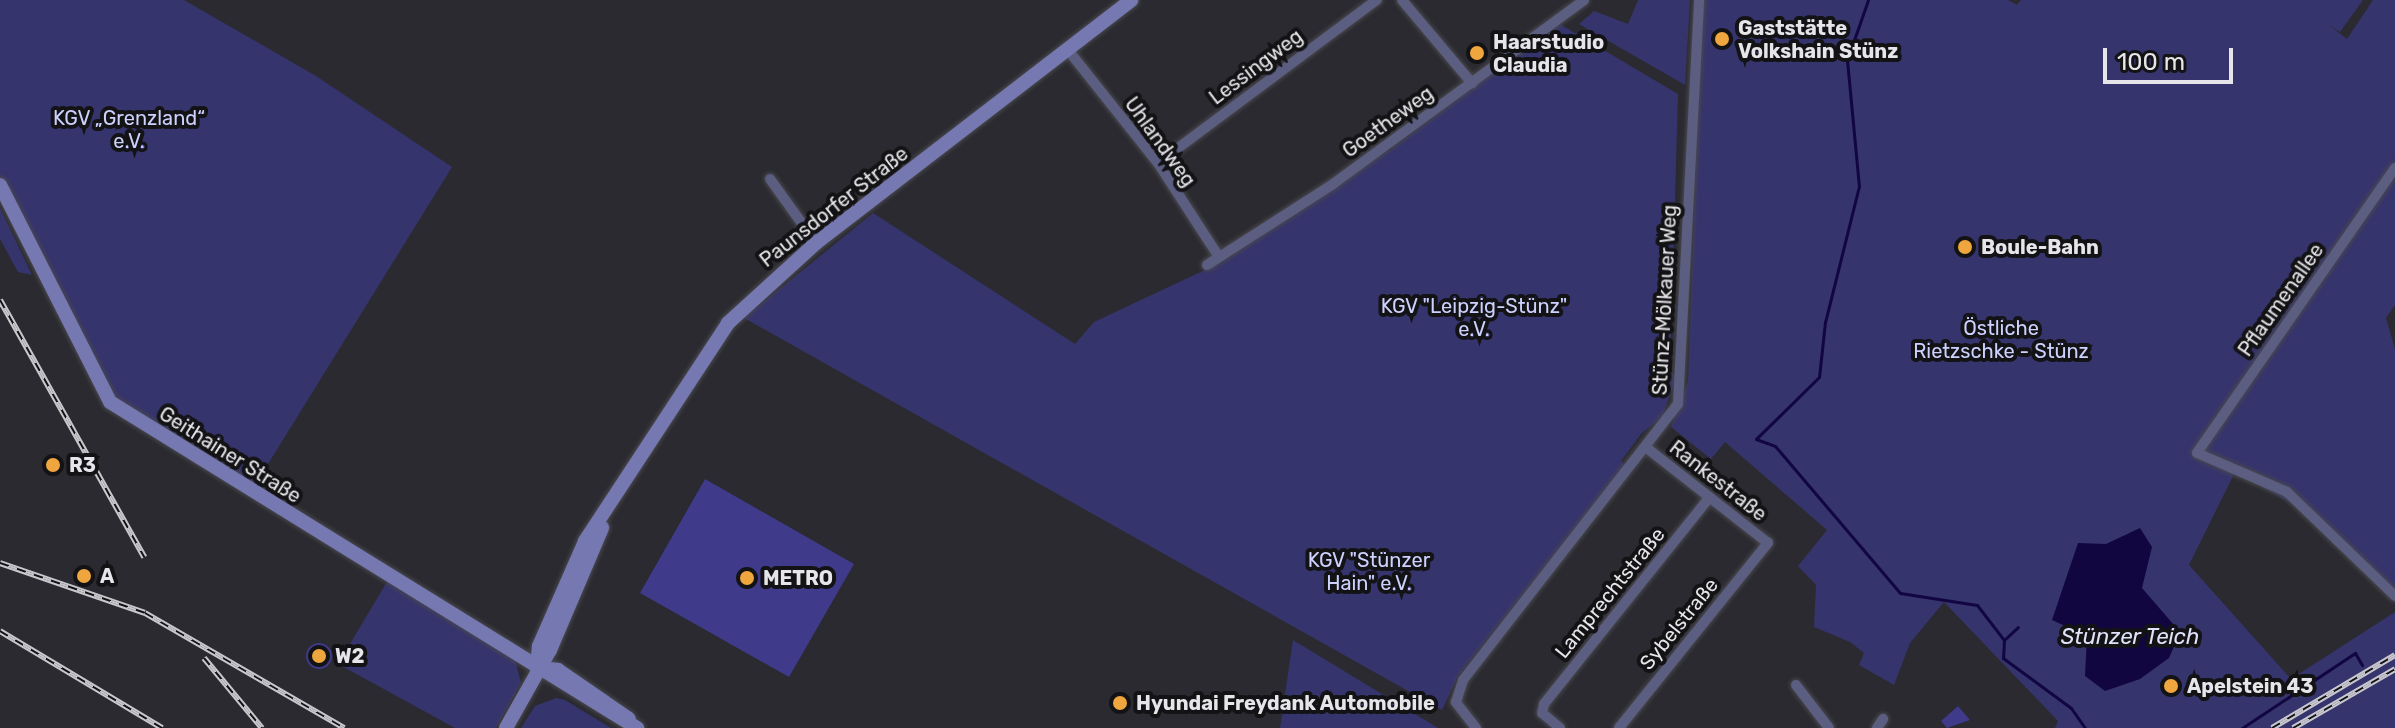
<!DOCTYPE html>
<meta charset="utf-8">
<style>
body{margin:0}
#map{position:relative;width:2395px;height:728px;overflow:hidden;background:#2a2a30;font-family:Rubik,sans-serif}
div>[style]{position:absolute}
[style*='--x']{left:calc(var(--x)*1px);top:calc(var(--y)*1px);width:calc(var(--w)*1px);rotate:calc(var(--a)*1deg)}
.green>*{inset:0;background:#36346d}
.water>*{inset:0;background:#120641}
.stream>*{height:3px;margin:-1.5px;padding:0 1.5px;transform-origin:1.5px;border-radius:1.5px;background:#120641}
.building>*{inset:0;background:#3f3a89}
.round{border-radius:50%}
.roads{filter:drop-shadow(0 0 2px #48484e) drop-shadow(0 0 2px #48484e)}
.street>*{height:10px;margin:-5px;padding:0 5px;transform-origin:5px;border-radius:5px;background:#5b5d81}
.secondary>*{height:14px;margin:-7px;padding:0 7px;transform-origin:7px;border-radius:7px;background:#7678b1}
.rail>*{height:6px;margin-top:-3px;transform-origin:0;background:repeating-linear-gradient(90deg,#131315 0 9px,#c9c9cd 0 18px);box-sizing:border-box;border-block:2px solid #c9c9cd}
.dots>*{width:22px;height:22px;translate:-50% -50%;box-sizing:border-box;border:4px solid #131315;border-radius:50%}
span{translate:-50% -50%;white-space:nowrap;text-align:center;line-height:1.15;-webkit-text-stroke:8px #131315;paint-order:stroke}
.poi-label{font-size:20px;color:#e6e6ea;font-weight:700}
.left{translate:0 -50%;text-align:left}
.street-label{font-size:20px;color:#e6e6ea}
.park-label{font-size:20px;color:#cdd1fe}
.water-label{font-size:22px;color:#e0e2fa;font-style:italic}
.scale{position:absolute;left:2103px;top:48px;width:130px;height:36px;box-sizing:border-box;border:4px solid #e6e6ea;border-top:0;padding-left:10px;font-size:24px;line-height:28px;white-space:nowrap;color:#e6e6ea;-webkit-text-stroke:6px #131315;paint-order:stroke}
</style>
<div id="map">
<div class="green">
<i style="clip-path:polygon(0 0,184px 0,316px 76px,452px 167px,255px 485px,114px 399px,0 176px)"></i>
<i style="clip-path:polygon(1638px 0,1690px 0,1685px 85px,1579px 24px,1594px 11px,1628px 24px)"></i>
<i style="clip-path:polygon(1702px 0,2008px 0,2017px 5px,2021px 0,2363px 0,2340px 32px,2329px 25px,2347px 39px,2373px 0,2395px 0,2395px 305px,2386px 318px,2395px 349px,2395px 602px,2299px 508px,2235px 472px,2189px 565px,2291px 679px,2395px 612px,2395px 728px,2055px 728px,2058px 721px,1944px 602px,1910px 643px,1894px 685px,1859px 665px,1864px 653px,1850px 642px,1814px 627px,1816px 585px,1798px 566px,1827px 530px,1725px 442px,1711px 459px,1671px 427px,1688px 381px)"></i>
<i style="clip-path:polygon(1558px 23px,1678px 94px,1671px 339px,1656px 364px,1677px 376px,1662px 417px,1641px 434px,1621px 461px,1625px 465px,1458px 676px,1442px 710px,744px 318px,873px 213px,1075px 344px,1094px 322px,1224px 261px,1394px 147px)"></i>
<i style="clip-path:polygon(0 208px,32px 275px,18px 272px,0 239px)"></i>
<i style="clip-path:polygon(388px 580px,515px 659px,521px 683px,496px 728px,455px 728px,338px 664px)"></i>
<i style="clip-path:polygon(1293px 640px,1438px 728px,1280px 728px)"></i>
<i style="clip-path:polygon(556px 698px,565px 700px,611px 728px,521px 728px,535px 706px)"></i>
</div>
<div class="water">
<i style="clip-path:polygon(2140px 528px,2152px 547px,2142px 588px,2174px 625px,2175px 644px,2169px 658px,2140px 679px,2105px 691px,2085px 676px,2087px 636px,2052px 620px,2078px 543px,2106px 544px)"></i>
</div>
<div class="stream">
<i style="--x:1868;--y:0;--w:64;--a:109.3"></i>
<i style="--x:1847;--y:60;--w:127;--a:84.6"></i>
<i style="--x:1859;--y:186;--w:140;--a:104"></i>
<i style="--x:1825;--y:322;--w:55;--a:96.2"></i>
<i style="--x:1819;--y:377;--w:88;--a:135.5"></i>
<i style="--x:1756;--y:439;--w:20;--a:20"></i>
<i style="--x:1775;--y:446;--w:193;--a:49.6"></i>
<i style="--x:1900;--y:593;--w:78;--a:8.9"></i>
<i style="--x:1977;--y:605;--w:44;--a:52.4"></i>
<i style="--x:2004;--y:640;--w:18;--a:93"></i>
<i style="--x:2003;--y:658;--w:84;--a:36.3"></i>
<i style="--x:2071;--y:708;--w:24;--a:55"></i>
<i style="--x:2004;--y:640;--w:19;--a:-43"></i>
<i style="--x:2242;--y:728;--w:136;--a:-33.6"></i>
<i style="--x:2355;--y:653;--w:14;--a:60"></i>
</div>
<div class="building">
<i style="clip-path:polygon(705px 479px,854px 564px,789px 677px,640px 593px)"></i>
<i class="round" style="left:306px;top:643px;width:26px;height:26px"></i>
<i style="clip-path:polygon(1958px 706px,1970px 720px,1947px 728px,1941px 721px)"></i>
</div>
<div class="roads">
<div class="street">
<i style="--x:1402;--y:0;--w:109;--a:49.9"></i>
<i style="--x:1068;--y:50;--w:144;--a:51.5"></i>
<i style="--x:1158;--y:163;--w:112;--a:57"></i>
<i style="--x:1158;--y:163;--w:273;--a:-36.7"></i>
<i style="--x:2395;--y:168;--w:347;--a:124.8"></i>
<i style="--x:2197;--y:453;--w:98;--a:23.4"></i>
<i style="--x:2287;--y:492;--w:150;--a:43.9"></i>
<i style="--x:770;--y:179;--w:79;--a:54.3"></i>
<i style="--x:1207;--y:265;--w:150;--a:-32.7"></i>
<i style="--x:1333;--y:184;--w:311;--a:-36.2"></i>
<i style="--x:1796;--y:685;--w:54;--a:52.5"></i>
<i style="--x:1476;--y:728;--w:33;--a:-128"></i>
<i style="--x:1456;--y:702;--w:23;--a:-72"></i>
<i style="--x:1463;--y:680;--w:350;--a:-52.1"></i>
<i style="--x:1678;--y:404;--w:405;--a:-87"></i>
<i style="--x:1560;--y:728;--w:23;--a:-140"></i>
<i style="--x:1542;--y:713;--w:9;--a:-77"></i>
<i style="--x:1544;--y:704;--w:265;--a:-51.3"></i>
<i style="--x:1619;--y:728;--w:238;--a:-51.2"></i>
<i style="--x:1768;--y:543;--w:154;--a:-141.9"></i>
<i style="--x:1877;--y:728;--w:11;--a:-56"></i>
</div>
<div class="secondary">
<i style="--x:0;--y:185;--w:243;--a:63.1"></i>
<i style="--x:110;--y:402;--w:620;--a:31.74"></i>
<i style="--x:537;--y:668;--w:22;--a:-85"></i>
<i style="--x:539;--y:646;--w:115;--a:-66.3"></i>
<i style="--x:585;--y:541;--w:261;--a:-56.7"></i>
<i style="--x:728;--y:323;--w:119;--a:-42.3"></i>
<i style="--x:816;--y:243;--w:398;--a:-37.6"></i>
<i style="--x:537;--y:668;--w:21;--a:5"></i>
<i style="--x:558;--y:670;--w:86;--a:34.6"></i>
<i style="--x:506;--y:728;--w:90;--a:-60.6"></i>
<i style="--x:550;--y:650;--w:133;--a:-66.9"></i>
</div>
</div>
<div class="rail">
<i style="--x:0;--y:300;--w:295;--a:60.7"></i>
<i style="--x:0;--y:563;--w:153;--a:19"></i>
<i style="--x:145;--y:613;--w:230;--a:30"></i>
<i style="--x:0;--y:631;--w:189;--a:30.9"></i>
<i style="--x:204;--y:658;--w:91;--a:50.4"></i>
<i style="--x:2272;--y:728;--w:143;--a:-30.7"></i>
<i style="--x:2293;--y:728;--w:118;--a:-30"></i>
</div>
<div class="dots">
<i style="left:1722px;top:39px;background:#f0a63e"></i>
<i style="left:1477px;top:53px;background:#f0a63e"></i>
<i style="left:1965px;top:247px;background:#f0a63e"></i>
<i style="left:53px;top:465px;background:#f0a63e"></i>
<i style="left:84px;top:576px;background:#f0a63e"></i>
<i style="left:747px;top:578px;background:#f0a63e"></i>
<i style="left:319px;top:656px;background:#f0a63e"></i>
<i style="left:2171px;top:686px;background:#f0a63e"></i>
<i style="left:1120px;top:703px;background:#f0a63e"></i>
</div>
<div class="poi-label">
<span class="left" style="left:1738px;top:40px">Gaststätte<br>Volkshain Stünz</span>
<span class="left" style="left:1493px;top:54px">Haarstudio<br>Claudia</span>
<span class="left" style="left:1981px;top:247px">Boule-Bahn</span>
<span class="left" style="left:69px;top:465px">R3</span>
<span class="left" style="left:100px;top:576px">A</span>
<span class="left" style="left:763px;top:578px">METRO</span>
<span class="left" style="left:335px;top:656px">W2</span>
<span class="left" style="left:2187px;top:686px">Apelstein 43</span>
<span class="left" style="left:1136px;top:703px">Hyundai Freydank Automobile</span>
</div>
<div class="street-label">
<span style="left:1256px;top:67px;rotate:-37deg">Lessingweg</span>
<span style="left:1388px;top:122px;rotate:-36deg">Goetheweg</span>
<span style="left:1160px;top:142px;rotate:54deg">Uhlandweg</span>
<span style="left:834px;top:207px;rotate:-38deg">Paunsdorfer Straße</span>
<span style="left:1665px;top:300px;rotate:-87deg">Stünz-Mölkauer Weg</span>
<span style="left:2281px;top:300px;rotate:-55deg">Pflaumenallee</span>
<span style="left:230px;top:455px;rotate:32deg">Geithainer Straße</span>
<span style="left:1718px;top:481px;rotate:38deg">Rankestraße</span>
<span style="left:1610px;top:593px;rotate:-51deg">Lamprechtstraße</span>
<span style="left:1679px;top:624px;rotate:-51deg">Sybelstraße</span>
</div>
<div class="park-label">
<span style="left:129px;top:130px">KGV „Grenzland“<br>e.V.</span>
<span style="left:1474px;top:318px">KGV "Leipzig-Stünz"<br>e.V.</span>
<span style="left:2001px;top:340px">Östliche<br>Rietzschke - Stünz</span>
<span style="left:1369px;top:572px">KGV "Stünzer<br>Hain" e.V.</span>
</div>
<div class="water-label">
<span style="left:2130px;top:637px">Stünzer Teich</span>
</div>
<div class="scale">100 m</div>
</div>
